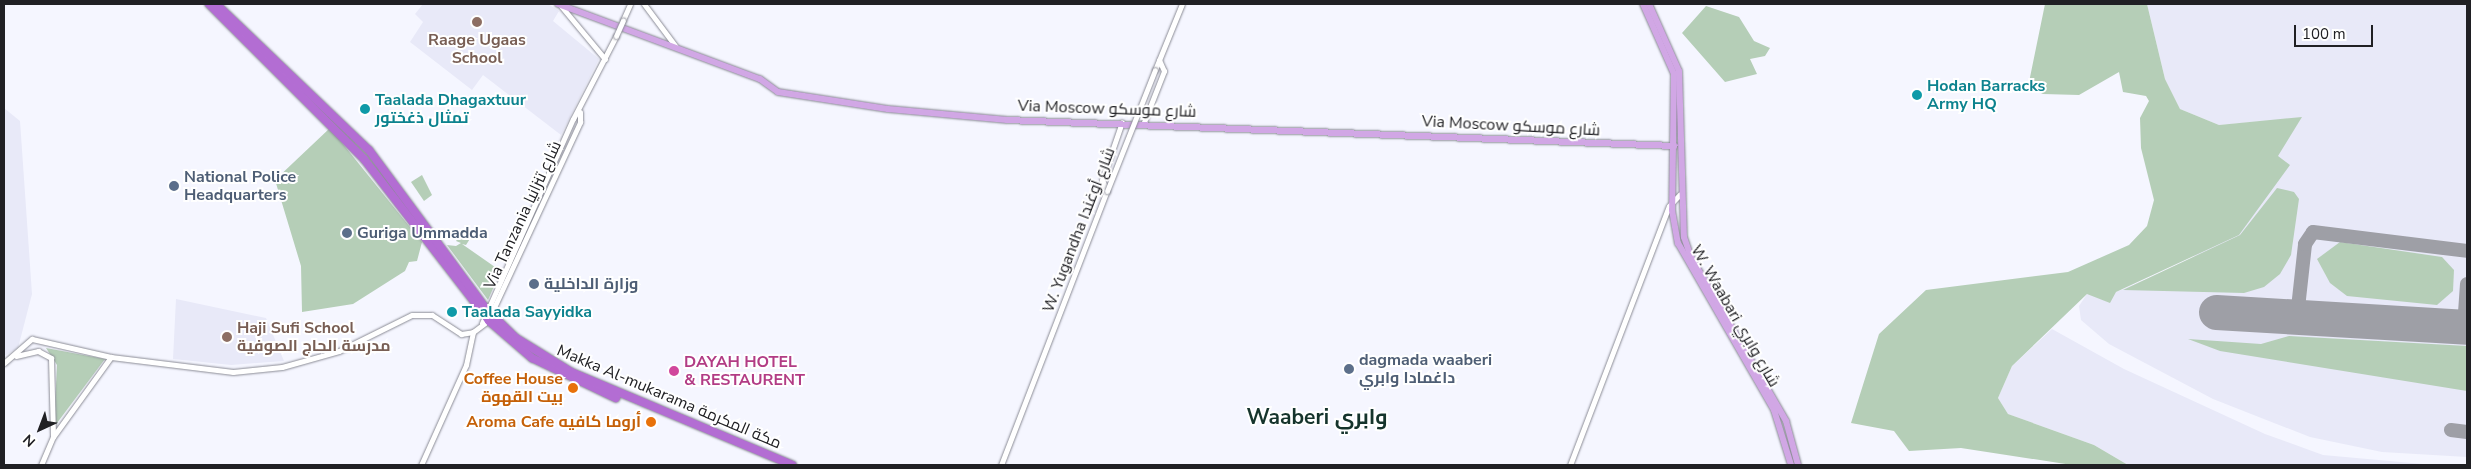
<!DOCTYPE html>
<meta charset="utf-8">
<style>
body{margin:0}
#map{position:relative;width:2471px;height:469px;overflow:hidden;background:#f5f6ff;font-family:"Nunito Sans",Cairo,sans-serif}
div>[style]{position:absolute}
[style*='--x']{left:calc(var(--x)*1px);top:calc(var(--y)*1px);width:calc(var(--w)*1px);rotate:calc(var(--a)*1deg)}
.built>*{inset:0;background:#e8e9f8}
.green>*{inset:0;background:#b5ceb7}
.taxiway>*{height:14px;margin:-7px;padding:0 7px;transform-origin:7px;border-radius:7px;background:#9e9fa6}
.runway>*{height:35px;margin:-17.5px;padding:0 17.5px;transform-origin:17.5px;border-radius:17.5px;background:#9e9fa6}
.roads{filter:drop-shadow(0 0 1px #8b8c96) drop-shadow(0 0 1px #8b8c96)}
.minor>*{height:5px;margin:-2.5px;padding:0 2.5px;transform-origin:2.5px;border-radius:2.5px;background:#fff}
.major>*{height:6px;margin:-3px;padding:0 3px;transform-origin:3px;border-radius:3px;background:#d1a7e5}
.highway>*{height:8px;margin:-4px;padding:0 4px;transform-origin:4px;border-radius:4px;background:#b36dd3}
.bridges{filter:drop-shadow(0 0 1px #8b8c96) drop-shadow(0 0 1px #8b8c96)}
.minor-bridge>*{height:5px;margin:-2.5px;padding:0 2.5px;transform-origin:2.5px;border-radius:2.5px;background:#fff}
.dots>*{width:14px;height:14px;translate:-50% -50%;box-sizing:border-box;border:2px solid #fff;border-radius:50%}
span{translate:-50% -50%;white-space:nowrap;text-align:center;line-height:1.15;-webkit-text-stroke:4px #fff;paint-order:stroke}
.education-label{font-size:16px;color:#785e54;font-weight:700}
.left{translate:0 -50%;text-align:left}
.culture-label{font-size:16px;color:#0d838f;font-weight:700}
.street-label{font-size:16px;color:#202024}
.service-label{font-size:16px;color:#4e5e75;font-weight:700}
.hotel-label{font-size:16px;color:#b23c85;font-weight:700}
.food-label{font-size:16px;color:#c56008;font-weight:700}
.right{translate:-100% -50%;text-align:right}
.district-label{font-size:21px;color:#15342c;font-weight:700}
.frame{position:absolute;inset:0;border:5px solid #202024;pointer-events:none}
.north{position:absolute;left:15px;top:404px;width:50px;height:50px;-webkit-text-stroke:4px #fff;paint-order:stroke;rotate:223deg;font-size:14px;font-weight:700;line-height:20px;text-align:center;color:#202024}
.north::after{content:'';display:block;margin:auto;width:18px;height:22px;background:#202024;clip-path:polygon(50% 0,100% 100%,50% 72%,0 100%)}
.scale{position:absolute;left:2294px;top:25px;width:79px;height:22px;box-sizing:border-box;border:2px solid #202024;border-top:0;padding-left:6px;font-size:15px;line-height:18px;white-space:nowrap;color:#202024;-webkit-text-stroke:4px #fff;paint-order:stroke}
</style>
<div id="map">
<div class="built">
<i style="clip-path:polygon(423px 4px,548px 4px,559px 11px,553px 21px,599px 59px,561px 135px,483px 75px,472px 90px,410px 42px,423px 22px,415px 14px)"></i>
<i style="clip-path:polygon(2147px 4px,2467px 4px,2467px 457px,2382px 452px,2310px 437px,2213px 399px,2109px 344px,2081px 320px,2079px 306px,2087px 294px,2116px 292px,2189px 261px,2289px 165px,2277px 156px,2301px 118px,2219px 125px,2180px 109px,2165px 79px)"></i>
<i style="clip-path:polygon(4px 108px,20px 121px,32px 294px,18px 348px,4px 356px)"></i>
<i style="clip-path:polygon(176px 299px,266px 318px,284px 361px,231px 365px,173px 359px)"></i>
<i style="clip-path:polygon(2052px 329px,2124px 369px,2265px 434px,2323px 455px,2434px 465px,2128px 465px,2094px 445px,2008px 414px,1998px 398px,2012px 366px)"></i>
</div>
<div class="green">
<i style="clip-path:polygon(2045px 4px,2147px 4px,2165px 79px,2180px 109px,2219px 125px,2302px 117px,2278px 156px,2290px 165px,2239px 235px,2116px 292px,2110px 303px,2087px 294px,2012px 366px,1998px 398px,2008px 414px,2094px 445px,2128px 465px,2072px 465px,1961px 448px,1909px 451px,1894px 431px,1851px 423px,1879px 334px,1926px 290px,2068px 272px,2129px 245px,2147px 226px,2154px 200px,2141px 148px,2140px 118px,2149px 101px,2146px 96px,2123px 92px,2119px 72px,2079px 95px,2043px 94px,2028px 87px)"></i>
<i style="clip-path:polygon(1706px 6px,1739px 17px,1754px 41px,1770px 48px,1765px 56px,1750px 59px,1757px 74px,1725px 82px,1682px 33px)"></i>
<i style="clip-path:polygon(330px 128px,422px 242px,417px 261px,409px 262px,405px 271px,353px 304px,302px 312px,301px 266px,275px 180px)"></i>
<i style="clip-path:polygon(422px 175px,432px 195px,424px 201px,411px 182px)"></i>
<i style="clip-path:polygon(2277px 188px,2294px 192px,2299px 199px,2291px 255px,2280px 274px,2264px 287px,2244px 293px,2123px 290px,2240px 235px)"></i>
<i style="clip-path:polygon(464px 229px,473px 234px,466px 245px,462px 244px,495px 267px,491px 281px,495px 284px,488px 300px,447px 245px,456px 246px,461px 243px,456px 241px)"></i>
<i style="clip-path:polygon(2340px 242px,2442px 257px,2454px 270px,2453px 291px,2437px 305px,2347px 296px,2330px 283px,2317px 259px)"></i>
<i style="clip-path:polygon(2289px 336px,2467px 346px,2467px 391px,2220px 351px,2188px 339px,2261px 344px)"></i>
<i style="clip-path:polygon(46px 348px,105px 359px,54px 427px,57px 365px)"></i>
</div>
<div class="taxiway">
<i style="--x:2297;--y:317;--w:73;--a:-83.7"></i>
<i style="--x:2305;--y:244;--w:14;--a:-56"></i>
<i style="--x:2313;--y:232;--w:155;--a:7"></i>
<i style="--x:2464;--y:327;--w:43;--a:-86"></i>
<i style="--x:2451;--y:430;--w:16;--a:7"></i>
</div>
<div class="runway">
<i style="--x:2216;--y:312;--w:251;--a:3.4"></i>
</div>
<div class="roads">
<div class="minor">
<i style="--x:644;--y:4;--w:54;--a:53.3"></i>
<i style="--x:561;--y:6;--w:69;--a:50.3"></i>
<i style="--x:623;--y:20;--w:17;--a:-66"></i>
<i style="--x:1155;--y:70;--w:71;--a:-67.8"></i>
<i style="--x:1144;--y:122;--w:55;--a:-68.6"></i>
<i style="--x:1164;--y:71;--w:12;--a:-114"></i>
<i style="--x:491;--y:314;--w:212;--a:-65.1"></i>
<i style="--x:580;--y:122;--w:10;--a:-90"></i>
<i style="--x:482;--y:323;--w:223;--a:-66"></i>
<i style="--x:573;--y:119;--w:93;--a:-62.6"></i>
<i style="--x:473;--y:332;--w:15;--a:-37"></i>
<i style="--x:16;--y:356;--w:23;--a:-13"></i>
<i style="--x:38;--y:351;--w:15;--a:28"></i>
<i style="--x:51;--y:358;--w:78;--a:88.5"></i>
<i style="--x:4;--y:363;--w:37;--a:-41"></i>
<i style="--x:32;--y:339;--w:81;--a:12.8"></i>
<i style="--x:111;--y:357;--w:123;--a:7"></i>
<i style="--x:233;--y:372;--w:49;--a:-5.8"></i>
<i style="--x:282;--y:367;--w:59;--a:-15.7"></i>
<i style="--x:339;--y:351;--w:81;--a:-26.3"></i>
<i style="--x:412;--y:315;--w:20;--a:0"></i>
<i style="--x:432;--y:315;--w:35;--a:33"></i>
<i style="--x:461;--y:334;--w:12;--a:-9"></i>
<i style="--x:41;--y:465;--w:30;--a:-67"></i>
<i style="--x:53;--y:437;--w:99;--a:-54.1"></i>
<i style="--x:421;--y:465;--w:110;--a:-65.8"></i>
<i style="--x:466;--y:365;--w:34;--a:-78"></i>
<i style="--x:1001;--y:465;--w:294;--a:-68.9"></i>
<i style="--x:1107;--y:191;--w:12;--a:-114"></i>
<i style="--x:1102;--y:180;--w:61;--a:-71"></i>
<i style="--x:1570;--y:465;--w:277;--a:-69.1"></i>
<i style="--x:1669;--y:206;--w:16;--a:-47"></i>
</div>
<div class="major">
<i style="--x:558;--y:4;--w:215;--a:20.4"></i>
<i style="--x:760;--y:79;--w:22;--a:36"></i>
<i style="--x:778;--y:92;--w:111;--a:8.8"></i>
<i style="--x:888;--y:109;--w:120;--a:5.3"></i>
<i style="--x:1007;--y:120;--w:668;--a:2.23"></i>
<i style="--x:1643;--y:4;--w:77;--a:66.1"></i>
<i style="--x:1674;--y:74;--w:136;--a:90.8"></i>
<i style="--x:1672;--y:210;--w:34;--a:80"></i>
<i style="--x:1678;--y:243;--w:193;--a:60.1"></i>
<i style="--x:1774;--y:410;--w:58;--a:72.8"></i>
<i style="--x:1649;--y:4;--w:73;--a:65.9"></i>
<i style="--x:1679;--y:71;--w:166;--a:88.3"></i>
<i style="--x:1684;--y:237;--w:21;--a:71"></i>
<i style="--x:1691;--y:257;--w:190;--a:59.9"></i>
<i style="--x:1786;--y:421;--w:46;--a:74.7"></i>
</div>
<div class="highway">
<i style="--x:209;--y:4;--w:219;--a:45"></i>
<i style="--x:364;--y:159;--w:205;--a:52.3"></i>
<i style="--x:489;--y:321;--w:57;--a:40.7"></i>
<i style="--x:532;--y:358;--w:93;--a:25.5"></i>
<i style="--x:216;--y:4;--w:211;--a:43.7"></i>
<i style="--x:369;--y:150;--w:199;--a:53.6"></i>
<i style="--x:487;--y:310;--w:40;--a:44"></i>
<i style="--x:516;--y:338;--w:65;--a:31.7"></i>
<i style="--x:571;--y:372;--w:240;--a:22.8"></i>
</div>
</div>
<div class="bridges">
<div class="minor-bridge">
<i style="--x:616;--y:36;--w:17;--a:-66"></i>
<i style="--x:1107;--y:191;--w:130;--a:-68.4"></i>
</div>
</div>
<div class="dots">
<i style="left:477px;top:22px;background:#8d6e63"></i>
<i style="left:1917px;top:95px;background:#0f9aa8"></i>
<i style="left:365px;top:109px;background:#0f9aa8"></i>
<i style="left:174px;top:186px;background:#5c6f8a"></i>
<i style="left:347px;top:233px;background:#5c6f8a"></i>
<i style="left:534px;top:284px;background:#5c6f8a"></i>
<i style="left:452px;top:312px;background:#0f9aa8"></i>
<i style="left:227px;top:337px;background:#8d6e63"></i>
<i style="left:1349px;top:369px;background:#5c6f8a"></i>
<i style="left:674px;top:371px;background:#d1479c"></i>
<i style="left:573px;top:388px;background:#e8710a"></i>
<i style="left:651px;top:422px;background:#e8710a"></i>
</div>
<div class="education-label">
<span style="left:477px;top:49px">Raage Ugaas<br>School</span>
<span class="left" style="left:237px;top:337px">Haji Sufi School<br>مدرسة الحاج الصوفية</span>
</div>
<div class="culture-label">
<span class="left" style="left:1927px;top:95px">Hodan Barracks<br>Army HQ</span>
<span class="left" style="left:375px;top:109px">Taalada Dhagaxtuur<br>تمثال ذغختور</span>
<span class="left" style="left:462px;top:312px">Taalada Sayyidka</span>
</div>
<div class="street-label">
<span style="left:1107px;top:109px;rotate:2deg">Via Moscow شارع موسكو</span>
<span style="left:1511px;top:126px;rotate:3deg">Via Moscow شارع موسكو</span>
<span style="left:523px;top:215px;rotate:-65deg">Via Tanzania شارع تنزانيا</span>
<span style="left:1079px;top:230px;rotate:-69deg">W. Yugandha شارع أوغندا</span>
<span style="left:1735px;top:316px;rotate:60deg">W. Waabari شارع وابري</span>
<span style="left:669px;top:397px;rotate:23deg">Makka Al-mukarama مكة المكرمة</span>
</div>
<div class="service-label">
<span class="left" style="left:184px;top:186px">National Police<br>Headquarters</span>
<span class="left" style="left:357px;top:233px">Guriga Ummadda</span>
<span class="left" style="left:544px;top:284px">وزارة الداخلية</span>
<span class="left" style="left:1359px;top:369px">dagmada waaberi<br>داغمادا وابري</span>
</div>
<div class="hotel-label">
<span class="left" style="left:684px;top:371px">DAYAH HOTEL<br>&amp; RESTAURENT</span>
</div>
<div class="food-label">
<span class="right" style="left:563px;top:388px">Coffee House<br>بيت القهوة</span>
<span class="right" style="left:641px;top:422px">Aroma Cafe أروما كافيه</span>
</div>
<div class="district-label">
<span style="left:1317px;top:417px">Waaberi وابري</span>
</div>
<div class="frame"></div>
<div class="north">N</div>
<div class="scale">100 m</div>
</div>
